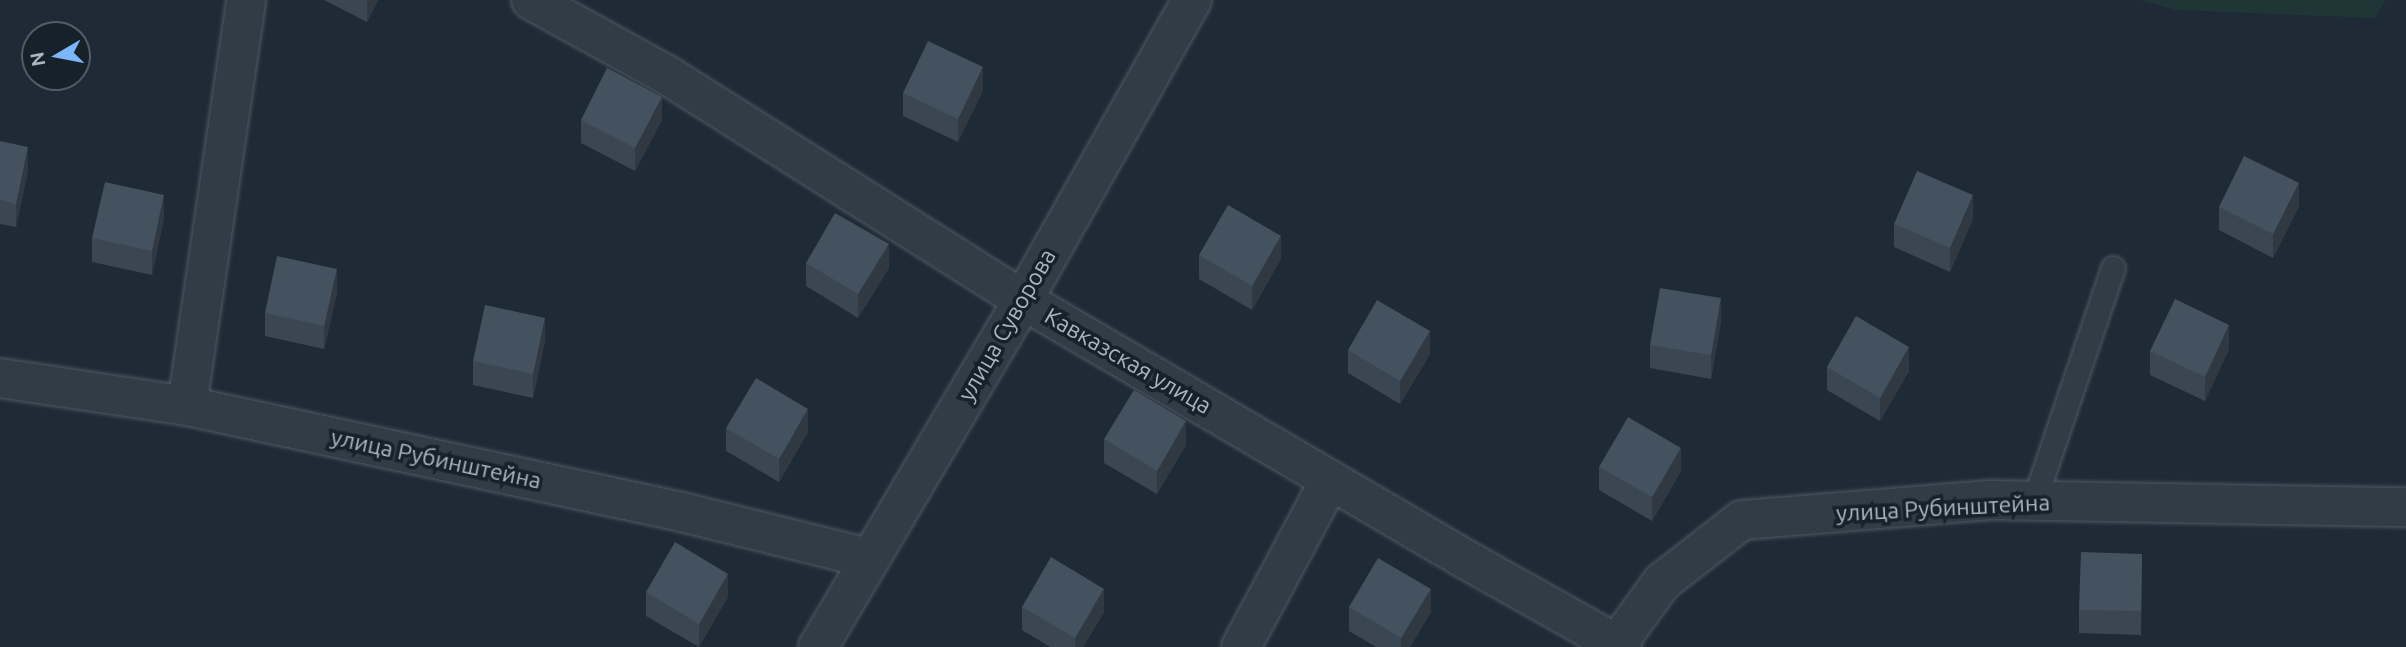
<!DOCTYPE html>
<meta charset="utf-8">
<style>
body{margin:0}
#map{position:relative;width:2406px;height:647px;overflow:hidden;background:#1e2a35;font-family:Ubuntu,sans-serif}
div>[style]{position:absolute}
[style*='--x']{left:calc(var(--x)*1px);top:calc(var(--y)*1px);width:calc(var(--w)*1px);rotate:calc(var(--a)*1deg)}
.green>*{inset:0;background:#203636}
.roads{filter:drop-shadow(0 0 2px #4f5964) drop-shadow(0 0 2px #4f5964)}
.service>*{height:23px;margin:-11.5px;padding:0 11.5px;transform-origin:11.5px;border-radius:11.5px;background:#313c46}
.minor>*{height:38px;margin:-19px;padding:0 19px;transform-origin:19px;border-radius:19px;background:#313c46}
.tertiary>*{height:38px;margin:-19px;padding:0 19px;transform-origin:19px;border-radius:19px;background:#313c46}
.wall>*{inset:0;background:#3a4652}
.shaded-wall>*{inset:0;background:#303942}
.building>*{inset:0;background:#44515f}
span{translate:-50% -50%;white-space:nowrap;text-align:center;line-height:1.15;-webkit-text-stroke:7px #17212a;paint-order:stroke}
.street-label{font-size:23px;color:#abb6c3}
.north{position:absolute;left:21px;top:21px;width:70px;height:70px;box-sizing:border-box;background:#17212a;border:2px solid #525d67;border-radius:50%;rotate:260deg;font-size:19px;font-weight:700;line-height:28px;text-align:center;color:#abb6c3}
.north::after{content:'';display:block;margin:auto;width:24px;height:32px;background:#79b6fa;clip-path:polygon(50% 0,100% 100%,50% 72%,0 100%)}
</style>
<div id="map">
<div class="green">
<i style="clip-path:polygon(2140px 0,2386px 0,2375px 18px,2176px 10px)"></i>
</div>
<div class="roads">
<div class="service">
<i style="--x:2034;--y:501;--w:246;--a:-71.3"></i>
</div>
<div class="minor">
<i style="--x:531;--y:0;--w:155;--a:28.9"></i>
<i style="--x:667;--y:75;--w:421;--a:32.3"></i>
<i style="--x:1023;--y:300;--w:512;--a:30.37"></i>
<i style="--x:1465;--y:559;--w:180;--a:29.3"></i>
<i style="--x:0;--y:378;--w:189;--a:8.5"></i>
<i style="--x:187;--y:406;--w:506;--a:12.09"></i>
<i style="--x:682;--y:512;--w:192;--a:13.9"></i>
<i style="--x:187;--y:406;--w:410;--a:-81.7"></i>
<i style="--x:1617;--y:644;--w:77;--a:-54"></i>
<i style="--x:1662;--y:582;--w:101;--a:-37.8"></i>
<i style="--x:1742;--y:520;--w:252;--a:-4.6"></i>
<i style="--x:1993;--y:500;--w:413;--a:1"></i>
<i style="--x:1241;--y:647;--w:189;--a:-61.9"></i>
</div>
<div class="tertiary">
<i style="--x:818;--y:647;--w:403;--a:-59.4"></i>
<i style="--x:1023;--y:300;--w:344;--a:-60.6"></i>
</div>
</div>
<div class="wall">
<i style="clip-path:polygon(324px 0,378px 0,367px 22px)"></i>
<i style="clip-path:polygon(983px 90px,958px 142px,903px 116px,903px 93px)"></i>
<i style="clip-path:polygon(581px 120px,662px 120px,635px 171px,581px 143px)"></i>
<i style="clip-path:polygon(0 141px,28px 171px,16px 227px,0 224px)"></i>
<i style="clip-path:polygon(2299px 206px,2273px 258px,2219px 230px,2219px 207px)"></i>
<i style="clip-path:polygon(164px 219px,152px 275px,92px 262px,92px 238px)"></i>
<i style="clip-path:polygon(1973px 219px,1950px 272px,1894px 247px,1894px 224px)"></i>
<i style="clip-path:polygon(1199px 255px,1281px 259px,1252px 310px,1199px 279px)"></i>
<i style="clip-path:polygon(806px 263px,889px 268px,858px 318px,806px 286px)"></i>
<i style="clip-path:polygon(337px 293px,324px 349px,265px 336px,265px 313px)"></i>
<i style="clip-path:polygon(1721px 321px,1711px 379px,1650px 368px,1650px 345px)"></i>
<i style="clip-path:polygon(545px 341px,533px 398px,473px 385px,473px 361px)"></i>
<i style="clip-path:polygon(2229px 349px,2205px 401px,2150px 375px,2150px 351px)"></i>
<i style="clip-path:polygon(1348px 350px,1430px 354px,1400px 404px,1348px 373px)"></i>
<i style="clip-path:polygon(1827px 367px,1909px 371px,1880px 421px,1827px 390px)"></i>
<i style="clip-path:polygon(726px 428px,808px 432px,779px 482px,726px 451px)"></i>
<i style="clip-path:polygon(1104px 439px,1186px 445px,1157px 494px,1104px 463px)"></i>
<i style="clip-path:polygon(1599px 467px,1681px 471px,1652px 521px,1599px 490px)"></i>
<i style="clip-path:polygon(2142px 554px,2141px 635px,2079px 633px,2079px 610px)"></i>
<i style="clip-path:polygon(646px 592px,728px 597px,699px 647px,646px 616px)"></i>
<i style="clip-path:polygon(1022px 607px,1104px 612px,1083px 647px,1050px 647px,1022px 630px)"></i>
<i style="clip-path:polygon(1349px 607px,1431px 612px,1410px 647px,1376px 647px,1349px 631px)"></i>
</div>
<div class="shaded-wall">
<i style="clip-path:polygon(367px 0,378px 0,367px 22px)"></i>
<i style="clip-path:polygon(983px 67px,983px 90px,958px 142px,958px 119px)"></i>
<i style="clip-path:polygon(662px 97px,662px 120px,635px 171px,635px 148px)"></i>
<i style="clip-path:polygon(28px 147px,28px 171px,16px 227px,16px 204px)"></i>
<i style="clip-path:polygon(2299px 183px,2299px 206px,2273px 258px,2273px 234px)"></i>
<i style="clip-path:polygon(164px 195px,164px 219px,152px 275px,152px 251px)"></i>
<i style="clip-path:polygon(1973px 195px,1973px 219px,1950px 272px,1950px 248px)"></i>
<i style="clip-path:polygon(1281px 236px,1281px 259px,1252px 310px,1252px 286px)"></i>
<i style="clip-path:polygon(889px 244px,889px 268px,858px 318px,858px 294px)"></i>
<i style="clip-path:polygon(337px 269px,337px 293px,324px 349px,324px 326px)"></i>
<i style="clip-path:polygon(1721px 298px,1721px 321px,1711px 379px,1711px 355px)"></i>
<i style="clip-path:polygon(545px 318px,545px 341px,533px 398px,533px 374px)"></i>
<i style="clip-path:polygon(2229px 325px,2229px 349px,2205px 401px,2205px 377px)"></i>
<i style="clip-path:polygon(1430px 331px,1430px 354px,1400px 404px,1400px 381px)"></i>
<i style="clip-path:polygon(1909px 347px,1909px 371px,1880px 421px,1880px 398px)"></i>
<i style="clip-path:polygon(808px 409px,808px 432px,779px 482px,779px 459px)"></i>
<i style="clip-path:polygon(1186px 421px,1186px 445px,1157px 494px,1157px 471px)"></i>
<i style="clip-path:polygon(1681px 448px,1681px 471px,1652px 521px,1652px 497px)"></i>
<i style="clip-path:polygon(728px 574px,728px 597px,699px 647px,699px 624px)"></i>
<i style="clip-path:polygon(1104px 589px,1104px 612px,1083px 647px,1075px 647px,1075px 638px)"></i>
<i style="clip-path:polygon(1431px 589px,1431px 612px,1410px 647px,1401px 647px,1401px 638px)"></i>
</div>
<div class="building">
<i style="clip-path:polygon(928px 41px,983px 67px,958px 119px,903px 93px)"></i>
<i style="clip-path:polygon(607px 68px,662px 97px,635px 148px,581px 120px)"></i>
<i style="clip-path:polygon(0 141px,28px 147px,16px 204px,0 200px)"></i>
<i style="clip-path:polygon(2244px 156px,2299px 183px,2273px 234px,2219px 207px)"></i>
<i style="clip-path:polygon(1917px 171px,1973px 195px,1950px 248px,1894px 224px)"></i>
<i style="clip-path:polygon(105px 182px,164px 195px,152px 251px,92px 238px)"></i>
<i style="clip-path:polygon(1228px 205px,1281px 236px,1252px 286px,1199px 255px)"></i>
<i style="clip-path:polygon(835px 213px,889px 244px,858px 294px,806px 263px)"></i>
<i style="clip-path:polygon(277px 256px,337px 269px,324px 326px,265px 313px)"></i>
<i style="clip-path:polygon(1660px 288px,1721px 298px,1711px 355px,1650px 345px)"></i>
<i style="clip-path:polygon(2175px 299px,2229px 325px,2205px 377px,2150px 351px)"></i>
<i style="clip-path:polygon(1377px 300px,1430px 331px,1400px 381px,1348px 350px)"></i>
<i style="clip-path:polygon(485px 305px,545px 318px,533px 374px,473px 361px)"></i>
<i style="clip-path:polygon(1856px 316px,1909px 347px,1880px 398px,1827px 367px)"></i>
<i style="clip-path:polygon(756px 378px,808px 409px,779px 459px,726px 428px)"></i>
<i style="clip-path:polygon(1134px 390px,1186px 421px,1157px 471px,1104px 439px)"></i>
<i style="clip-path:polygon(1628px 417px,1681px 448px,1652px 497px,1599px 467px)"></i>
<i style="clip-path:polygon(675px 542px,728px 574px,699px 624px,646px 592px)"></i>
<i style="clip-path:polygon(2081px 552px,2142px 554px,2141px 611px,2079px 610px)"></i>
<i style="clip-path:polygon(1051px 557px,1104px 589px,1075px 638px,1022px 607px)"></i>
<i style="clip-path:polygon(1378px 558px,1431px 589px,1401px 638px,1349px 607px)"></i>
</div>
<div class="street-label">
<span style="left:1007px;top:325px;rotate:-60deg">улица Суворова</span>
<span style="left:1128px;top:361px;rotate:30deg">Кавказская улица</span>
<span style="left:436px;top:459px;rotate:12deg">улица Рубинштейна</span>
<span style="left:1943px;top:508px;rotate:-3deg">улица Рубинштейна</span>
</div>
<div class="north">N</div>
</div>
